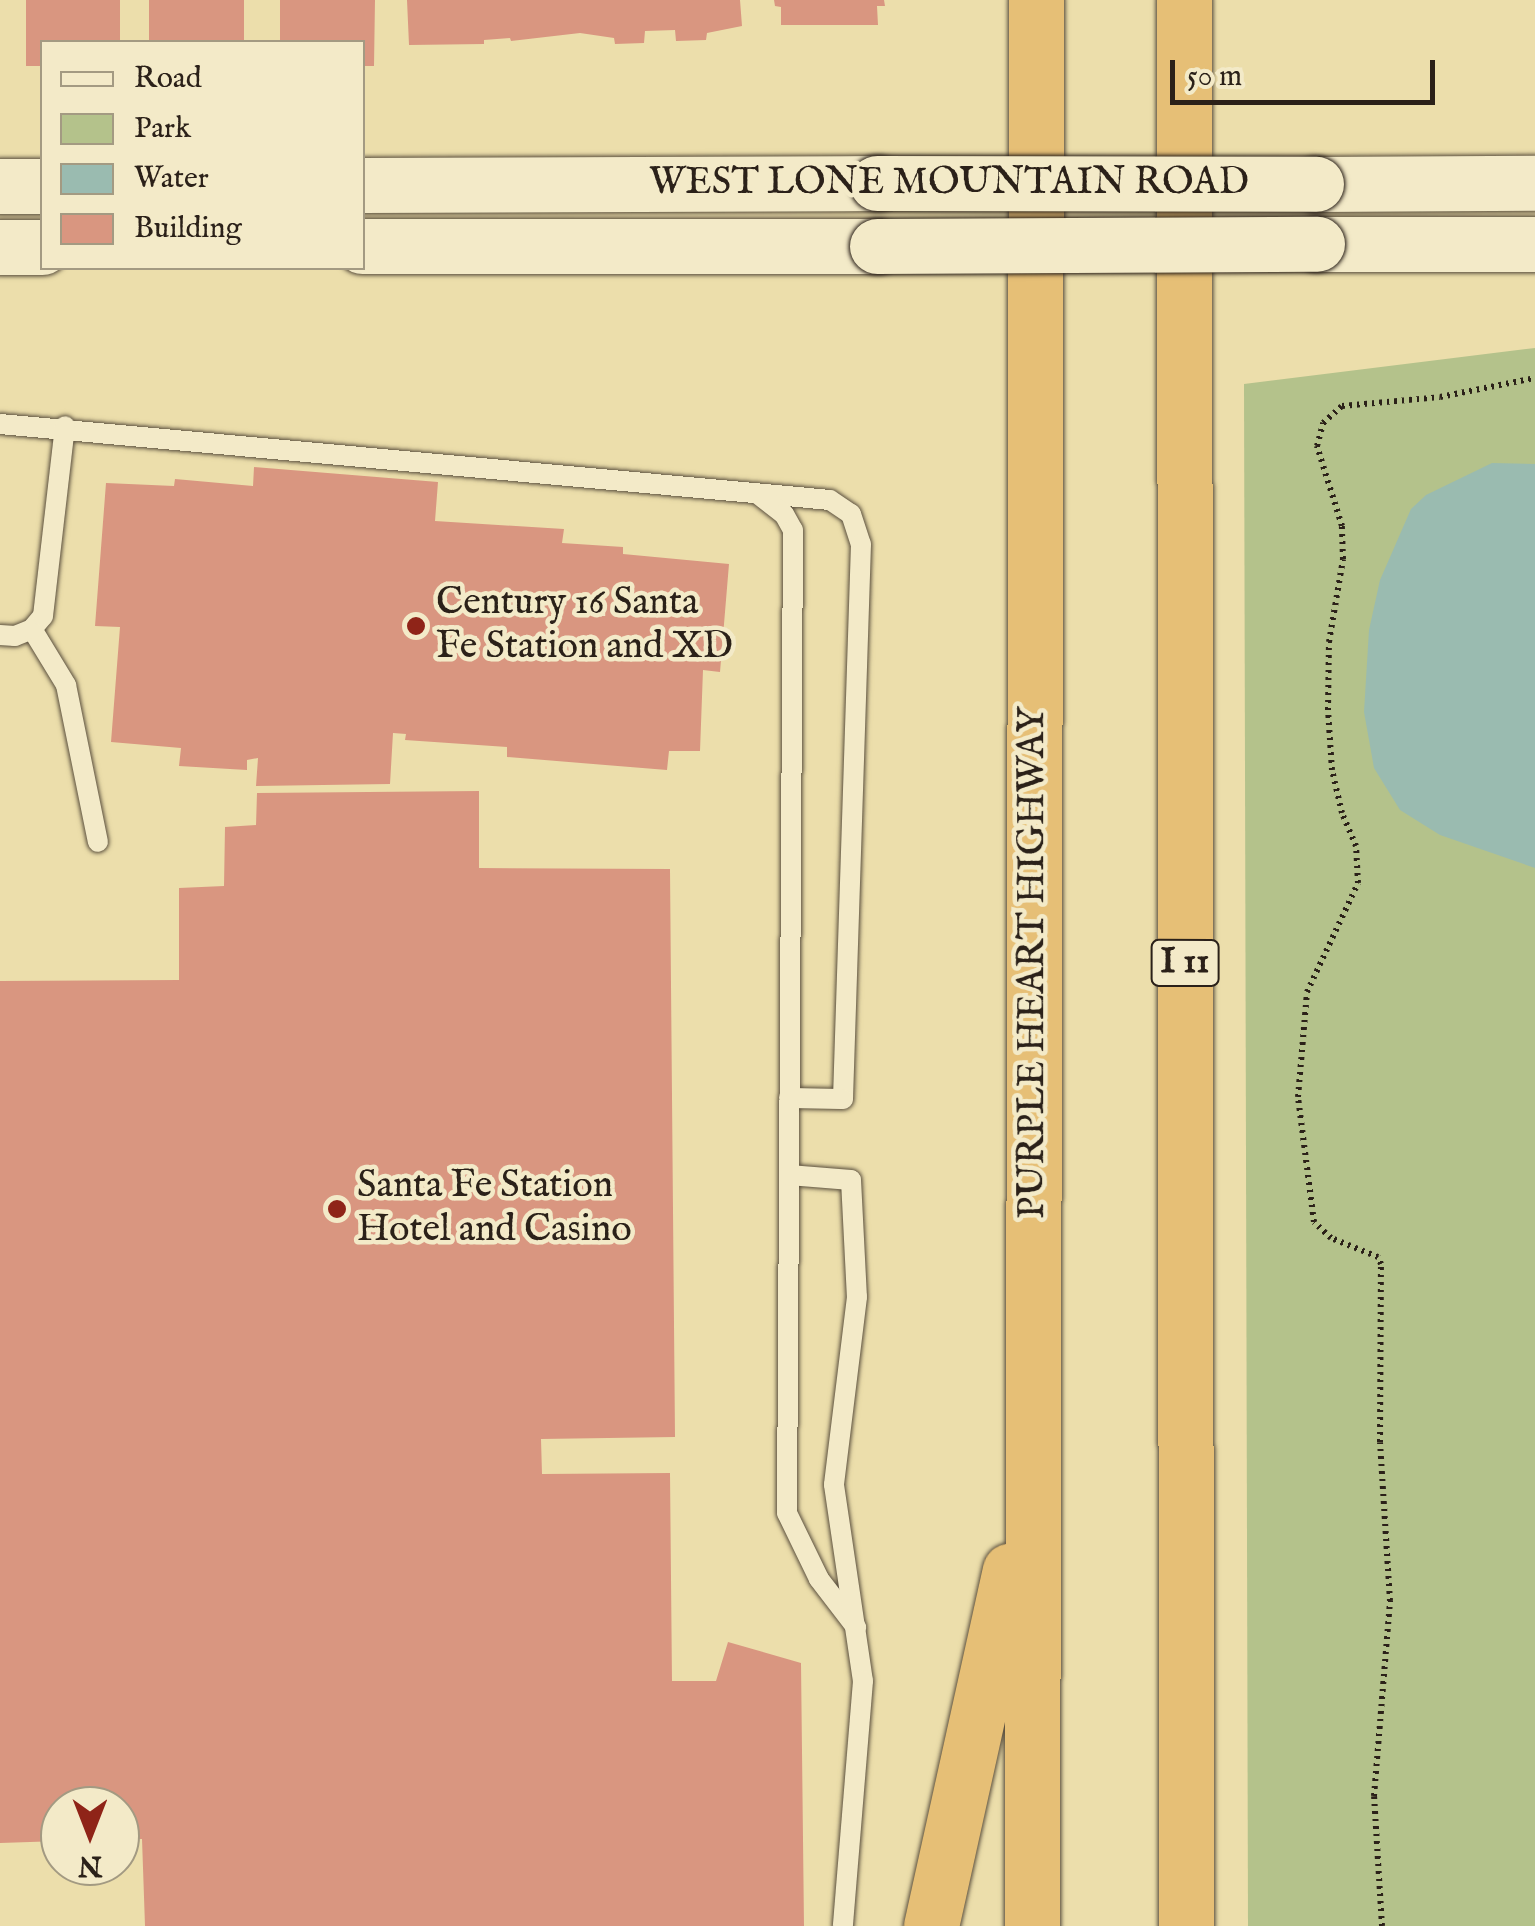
<!DOCTYPE html>
<style>
body{margin:0}
#map{position:relative;width:1535px;height:1926px;overflow:hidden;background:#ecdeab;font-family:"IM FELL English",serif}
div>[style]{position:absolute}
[style*='--x']{left:calc(var(--x)*1px);top:calc(var(--y)*1px);width:calc(var(--w)*1px);rotate:calc(var(--a)*1deg)}
.green>*{inset:0;background:#b4c28b}
.water>*{inset:0;background:#9abbb0}
.building>*{inset:0;background:#d99680}
.path>*{height:6px;margin-top:-3px;transform-origin:0;background:repeating-linear-gradient(90deg,#2b2119 0 2.5px,transparent 0 7.5px)}
.roads{filter:drop-shadow(0 0 2px #5b503e) drop-shadow(0 0 2px #5b503e)}
.service>*{height:20px;margin:-10px;padding:0 10px;transform-origin:10px;border-radius:10px;background:#f3eac8}
.secondary>*{height:55px;margin:-27.5px;padding:0 27.5px;transform-origin:27.5px;border-radius:27.5px;background:#f3eac8}
.motorway>*{height:55px;margin:-27.5px;padding:0 27.5px;transform-origin:27.5px;border-radius:27.5px;background:#e6bf76}
.bridges{filter:drop-shadow(0 0 2px #2b2119) drop-shadow(0 0 2px #2b2119)}
.secondary-bridge>*{height:55px;margin:-27.5px;padding:0 27.5px;transform-origin:27.5px;border-radius:27.5px;background:#f3eac8}
.dots>*{width:28px;height:28px;translate:-50% -50%;box-sizing:border-box;border:5px solid #f3eac8;border-radius:50%}
span{translate:-50% -50%;white-space:nowrap;text-align:center;line-height:1.15;-webkit-text-stroke:9px #f3eac8;paint-order:stroke}
.shield-label span{padding:2px 8px;background:#f3eac8;border:2px solid;border-radius:8px;-webkit-text-stroke-width:0}
.shield-label{font-size:35px;color:#2b2119;font-weight:700}
.street-label{font-size:38px;color:#2b2119}
.poi-label{font-size:38px;color:#2b2119}
.left{translate:0 -50%;text-align:left}
.legend{position:absolute;left:40px;top:40px;width:325px;height:230px;box-sizing:border-box;background:#f3eac8;border:2px solid #a39a82;margin:0;padding:12px 18px;list-style:none;font-size:30px;color:#2b2119}
.legend li{display:flex;align-items:center;gap:20px;height:50px}
.legend b{width:50px;border:2px solid #a39a82}
.north{position:absolute;left:40px;top:1786px;width:100px;height:100px;box-sizing:border-box;background:#f3eac8;border:2px solid #a39a82;border-radius:50%;rotate:180deg;font-size:28px;font-weight:700;line-height:40px;text-align:center;color:#2b2119}
.north::after{content:'';display:block;margin:auto;width:35px;height:45px;background:#8f2418;clip-path:polygon(50% 0,100% 100%,50% 72%,0 100%)}
.scale{position:absolute;left:1170px;top:60px;width:265px;height:45px;box-sizing:border-box;border:5px solid #2b2119;border-top:0;padding-left:12px;font-size:30px;line-height:35px;white-space:nowrap;color:#2b2119;-webkit-text-stroke:8px #f3eac8;paint-order:stroke}
</style>
<div id="map">
<div class="green">
<i style="clip-path:polygon(1535px 348px,1535px 1926px,1248px 1926px,1244px 384px)"></i>
</div>
<div class="water">
<i style="clip-path:polygon(1492px 463px,1535px 464px,1535px 868px,1440px 835px,1400px 810px,1374px 768px,1364px 712px,1369px 630px,1380px 580px,1411px 509px,1426px 495px)"></i>
</div>
<div class="building">
<i style="clip-path:polygon(26px 0,120px 0,120px 42px,42px 42px,42px 66px,26px 66px)"></i>
<i style="clip-path:polygon(149px 0,244px 0,244px 42px,149px 42px)"></i>
<i style="clip-path:polygon(280px 0,375px 0,374px 66px,362px 66px,362px 42px,280px 42px)"></i>
<i style="clip-path:polygon(407px 0,740px 0,742px 26px,707px 33px,706px 40px,676px 41px,675px 30px,645px 31px,644px 43px,615px 44px,614px 38px,580px 33px,511px 41px,510px 38px,484px 40px,484px 44px,409px 45px)"></i>
<i style="clip-path:polygon(774px 0,884px 0,885px 6px,877px 6px,878px 25px,781px 25px,781px 7px,775px 6px)"></i>
<i style="clip-path:polygon(254px 467px,438px 482px,435px 521px,564px 529px,562px 543px,623px 547px,623px 554px,729px 564px,720px 672px,703px 670px,700px 751px,669px 751px,667px 770px,507px 757px,507px 747px,405px 740px,406px 734px,393px 733px,390px 784px,256px 786px,258px 758px,247px 760px,247px 770px,179px 766px,181px 748px,111px 742px,120px 627px,95px 626px,106px 483px,174px 486px,175px 479px,253px 486px)"></i>
<i style="clip-path:polygon(479px 791px,479px 868px,670px 869px,675px 1437px,541px 1439px,542px 1474px,670px 1473px,672px 1681px,716px 1681px,728px 1642px,801px 1663px,804px 1926px,145px 1926px,142px 1839px,120px 1840px,120px 1806px,60px 1806px,60px 1841px,0 1843px,0 981px,179px 980px,179px 888px,224px 886px,225px 827px,256px 825px,257px 793px)"></i>
</div>
<div class="path">
<i style="--x:1382;--y:1926;--w:130;--a:-93.5"></i>
<i style="--x:1374;--y:1796;--w:196;--a:-85.3"></i>
<i style="--x:1390;--y:1601;--w:159;--a:-93.6"></i>
<i style="--x:1380;--y:1442;--w:178;--a:-89.7"></i>
<i style="--x:1381;--y:1264;--w:8;--a:-113"></i>
<i style="--x:1378;--y:1257;--w:51;--a:-158"></i>
<i style="--x:1331;--y:1238;--w:23;--a:-137"></i>
<i style="--x:1314;--y:1222;--w:126;--a:-97.3"></i>
<i style="--x:1298;--y:1097;--w:105;--a:-85.1"></i>
<i style="--x:1307;--y:992;--w:120;--a:-64.9"></i>
<i style="--x:1358;--y:883;--w:37;--a:-93"></i>
<i style="--x:1356;--y:846;--w:36;--a:-113"></i>
<i style="--x:1342;--y:813;--w:44;--a:-103.1"></i>
<i style="--x:1332;--y:770;--w:60;--a:-93.8"></i>
<i style="--x:1328;--y:710;--w:68;--a:-89.2"></i>
<i style="--x:1329;--y:642;--w:84;--a:-80.4"></i>
<i style="--x:1343;--y:559;--w:33;--a:-92"></i>
<i style="--x:1342;--y:526;--w:84;--a:-107.4"></i>
<i style="--x:1317;--y:446;--w:24;--a:-75"></i>
<i style="--x:1323;--y:423;--w:25;--a:-42"></i>
<i style="--x:1342;--y:406;--w:98;--a:-5.2"></i>
<i style="--x:1440;--y:397;--w:97;--a:-11.3"></i>
</div>
<div class="roads">
<div class="service">
<i style="--x:0;--y:424;--w:833;--a:5.23"></i>
<i style="--x:830;--y:500;--w:25;--a:34"></i>
<i style="--x:851;--y:514;--w:32;--a:72"></i>
<i style="--x:861;--y:544;--w:555;--a:91.86"></i>
<i style="--x:843;--y:1099;--w:54;--a:-178.9"></i>
<i style="--x:758;--y:494;--w:33;--a:38"></i>
<i style="--x:784;--y:514;--w:18;--a:61"></i>
<i style="--x:793;--y:530;--w:983;--a:90.35"></i>
<i style="--x:787;--y:1513;--w:73;--a:64.1"></i>
<i style="--x:819;--y:1579;--w:61;--a:52.4"></i>
<i style="--x:32;--y:629;--w:66;--a:58.7"></i>
<i style="--x:66;--y:685;--w:160;--a:78.5"></i>
<i style="--x:0;--y:635;--w:15;--a:4"></i>
<i style="--x:15;--y:636;--w:18;--a:-22"></i>
<i style="--x:32;--y:629;--w:17;--a:-50"></i>
<i style="--x:43;--y:616;--w:191;--a:-83.4"></i>
<i style="--x:789;--y:1175;--w:62;--a:4.6"></i>
<i style="--x:851;--y:1180;--w:117;--a:87.1"></i>
<i style="--x:857;--y:1297;--w:189;--a:97"></i>
<i style="--x:834;--y:1485;--w:198;--a:81.6"></i>
<i style="--x:863;--y:1681;--w:246;--a:94.7"></i>
</div>
<div class="secondary">
<i style="--x:1316;--y:184;--w:219;--a:-0.3"></i>
<i style="--x:362;--y:185;--w:515;--a:-0.22"></i>
<i style="--x:0;--y:186;--w:42;--a:0"></i>
<i style="--x:1317;--y:244;--w:218;--a:0"></i>
<i style="--x:362;--y:246;--w:515;--a:0"></i>
<i style="--x:0;--y:247;--w:42;--a:0"></i>
</div>
<div class="motorway">
<i style="--x:1184;--y:0;--w:1926;--a:89.94"></i>
<i style="--x:931;--y:1926;--w:364;--a:-77.5"></i>
<i style="--x:1032;--y:1926;--w:1926;--a:-89.88"></i>
</div>
</div>
<div class="bridges">
<div class="secondary-bridge">
<i style="--x:877;--y:183;--w:439;--a:0.1"></i>
<i style="--x:877;--y:246;--w:440;--a:-0.3"></i>
</div>
</div>
<div class="dots">
<i style="left:416px;top:626px;background:#8f2418"></i>
<i style="left:337px;top:1209px;background:#8f2418"></i>
</div>
<div class="shield-label">
<span style="left:1185px;top:963px">I 11</span>
</div>
<div class="street-label">
<span style="left:949px;top:184px">WEST LONE MOUNTAIN ROAD</span>
<span style="left:1034px;top:963px;rotate:-90deg">PURPLE HEART HIGHWAY</span>
</div>
<div class="poi-label">
<span class="left" style="left:436px;top:626px">Century 16 Santa<br>Fe Station and XD</span>
<span class="left" style="left:357px;top:1209px">Santa Fe Station<br>Hotel and Casino</span>
</div>
<ul class="legend">
<li><b style="height:12px;background:#f3eac8"></b>Road</li>
<li><b style="height:28px;background:#b4c28b"></b>Park</li>
<li><b style="height:28px;background:#9abbb0"></b>Water</li>
<li><b style="height:28px;background:#d99680"></b>Building</li>
</ul>
<div class="north">N</div>
<div class="scale">50 m</div>
</div>
